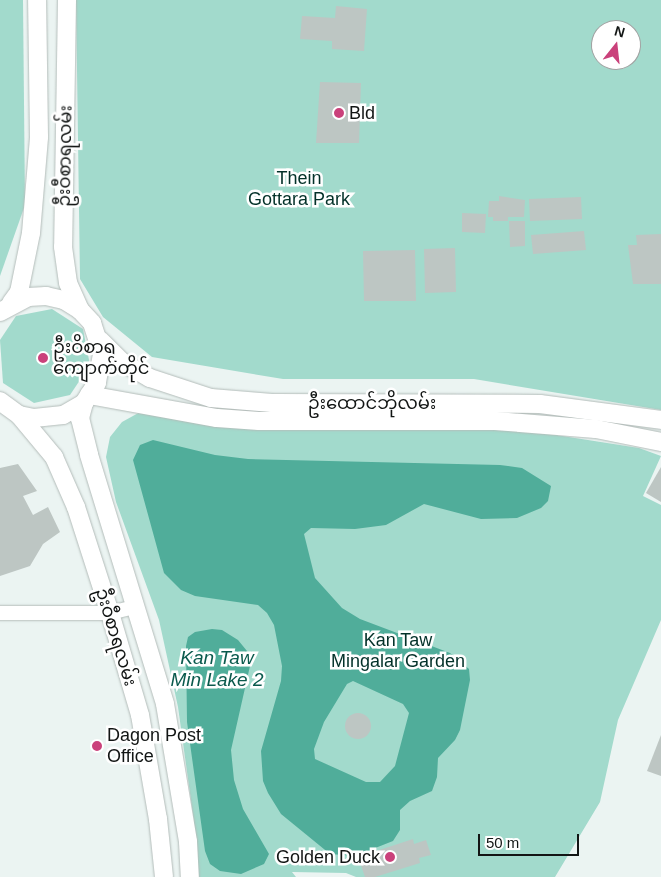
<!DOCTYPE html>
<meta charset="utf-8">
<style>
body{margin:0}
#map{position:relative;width:661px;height:877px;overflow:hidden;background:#ebf4f2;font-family:Arial,"Noto Sans Myanmar",sans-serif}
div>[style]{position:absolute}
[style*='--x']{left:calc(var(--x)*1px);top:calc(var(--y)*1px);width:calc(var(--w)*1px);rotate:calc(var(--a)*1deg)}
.green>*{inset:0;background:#a2dacc}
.water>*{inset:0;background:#50ad9a}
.building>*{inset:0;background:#bdc6c3}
.round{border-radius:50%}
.roads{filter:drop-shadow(0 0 1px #b3bcb9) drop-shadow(0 0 1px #b3bcb9)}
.minor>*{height:14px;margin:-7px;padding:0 7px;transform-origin:7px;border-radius:7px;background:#fff}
.major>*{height:18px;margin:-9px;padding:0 9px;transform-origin:9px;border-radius:9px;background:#fff}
.dots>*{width:14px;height:14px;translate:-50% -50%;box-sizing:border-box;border:2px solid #fff;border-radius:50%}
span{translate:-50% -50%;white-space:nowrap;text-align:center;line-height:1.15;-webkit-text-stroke:5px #fff;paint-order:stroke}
.poi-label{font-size:18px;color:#121514}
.left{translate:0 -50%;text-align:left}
.right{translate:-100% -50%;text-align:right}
.street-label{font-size:18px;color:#121514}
.park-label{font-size:18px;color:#033129}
.water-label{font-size:19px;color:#0a5a4d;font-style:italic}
.north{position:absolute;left:591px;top:20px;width:50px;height:50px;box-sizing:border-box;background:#fff;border:1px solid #a0a1a1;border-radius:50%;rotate:16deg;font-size:14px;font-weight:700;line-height:20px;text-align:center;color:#121514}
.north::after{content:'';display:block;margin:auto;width:18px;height:22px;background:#ca417b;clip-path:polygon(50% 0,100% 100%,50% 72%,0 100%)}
.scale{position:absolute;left:478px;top:834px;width:101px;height:22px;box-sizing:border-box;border:2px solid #121514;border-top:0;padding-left:6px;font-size:15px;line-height:18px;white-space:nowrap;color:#121514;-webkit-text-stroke:4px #fff;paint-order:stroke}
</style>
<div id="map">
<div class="green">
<i style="clip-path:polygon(0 0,23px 0,25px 205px,0 276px)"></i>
<i style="clip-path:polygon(evenodd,76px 0,661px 0,661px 410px,474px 379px,283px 379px,152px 357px,103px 317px,80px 279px,76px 0,601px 30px,631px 30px,631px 60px,601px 60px,601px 30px)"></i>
<i style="clip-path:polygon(52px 309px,83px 329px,90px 365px,70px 395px,34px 403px,3px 383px,0 340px,16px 316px)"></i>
<i style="clip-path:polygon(142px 411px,504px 427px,639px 448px,661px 456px,643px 496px,661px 505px,661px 620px,618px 720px,600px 802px,555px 877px,356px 877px,346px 873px,292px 872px,296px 877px,195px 877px,194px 822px,178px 707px,159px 620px,116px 502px,106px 457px,110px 437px,122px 422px)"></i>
</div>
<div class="water">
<i style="clip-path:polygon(evenodd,153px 440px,215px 455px,248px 459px,500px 465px,522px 468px,551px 486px,548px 501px,541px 508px,517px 518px,481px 519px,424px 504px,386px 525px,355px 529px,311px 528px,304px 534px,315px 578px,342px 608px,360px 619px,450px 653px,469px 669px,470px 680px,460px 730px,455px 740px,438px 758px,437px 777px,432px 791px,410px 801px,400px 810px,400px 830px,393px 841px,355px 856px,330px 854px,281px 814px,268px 793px,263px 781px,261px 751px,281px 681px,282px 666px,274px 625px,267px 613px,258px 605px,195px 596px,181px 590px,164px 573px,133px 460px,140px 445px,153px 440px,353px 681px,403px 704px,409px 713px,395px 766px,380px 782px,366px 782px,315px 759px,314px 749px,324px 722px,347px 684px,353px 681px)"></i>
<i style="clip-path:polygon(212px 629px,222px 630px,238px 640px,247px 651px,250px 666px,231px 750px,234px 780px,243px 809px,269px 854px,264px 864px,241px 874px,220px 871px,210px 864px,205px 851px,187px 722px,186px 646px,188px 637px,195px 632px)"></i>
</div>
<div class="building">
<i style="clip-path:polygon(336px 6px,367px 9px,364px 51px,332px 49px,332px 41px,300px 39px,302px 16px,335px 18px)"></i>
<i style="clip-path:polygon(320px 82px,361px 83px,359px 143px,316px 143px)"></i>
<i style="clip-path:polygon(499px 196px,525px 200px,524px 217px,508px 217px,508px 221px,493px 221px,493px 217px,488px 217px,489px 201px,499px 201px)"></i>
<i style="clip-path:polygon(581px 197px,582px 219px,530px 221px,529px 199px)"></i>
<i style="clip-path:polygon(462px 213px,486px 214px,485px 233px,462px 232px)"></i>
<i style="clip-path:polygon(509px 221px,525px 221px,525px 246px,510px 247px)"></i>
<i style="clip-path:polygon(584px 231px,586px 250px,533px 254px,531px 235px)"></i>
<i style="clip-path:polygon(661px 234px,661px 284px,633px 284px,628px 245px,637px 245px,636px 235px)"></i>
<i style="clip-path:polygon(455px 248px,456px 292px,425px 293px,424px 249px)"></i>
<i style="clip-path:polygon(415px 250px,416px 301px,364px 301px,363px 251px)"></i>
<i style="clip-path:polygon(18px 464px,37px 491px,23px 496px,33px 515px,48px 507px,60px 532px,43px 544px,30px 566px,0 576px,0 468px)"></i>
<i style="clip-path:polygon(661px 467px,661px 502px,646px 493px)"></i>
<i class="round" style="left:345px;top:713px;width:26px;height:26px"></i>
<i style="clip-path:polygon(661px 735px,661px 776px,647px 771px)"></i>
<i style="clip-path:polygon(413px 839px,414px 844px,426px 840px,431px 855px,419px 858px,420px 863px,375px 877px,365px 877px,358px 857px)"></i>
</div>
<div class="roads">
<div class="minor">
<i style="--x:0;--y:613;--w:110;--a:0"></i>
<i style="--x:110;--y:613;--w:25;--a:-14"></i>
</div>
<div class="major">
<i style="--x:67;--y:0;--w:247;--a:90.9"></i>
<i style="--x:63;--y:247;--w:36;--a:82"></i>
<i style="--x:68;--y:283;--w:30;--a:66"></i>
<i style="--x:11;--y:303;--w:14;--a:-54"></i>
<i style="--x:19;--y:292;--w:60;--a:-78.5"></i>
<i style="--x:31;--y:233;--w:96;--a:-85.2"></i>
<i style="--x:39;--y:137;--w:137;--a:-90.8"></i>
<i style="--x:0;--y:312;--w:32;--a:-28"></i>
<i style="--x:28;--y:297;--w:18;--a:-3"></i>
<i style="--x:46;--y:296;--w:18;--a:13"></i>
<i style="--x:64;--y:300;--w:19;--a:32"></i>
<i style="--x:80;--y:310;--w:18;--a:47"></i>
<i style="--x:92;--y:323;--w:33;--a:72"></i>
<i style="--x:102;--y:354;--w:29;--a:100"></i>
<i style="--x:97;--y:383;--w:14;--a:124"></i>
<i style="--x:89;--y:395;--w:9;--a:122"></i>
<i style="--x:84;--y:403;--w:24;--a:150"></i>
<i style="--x:63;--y:415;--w:29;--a:174"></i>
<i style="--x:34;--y:418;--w:15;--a:-169"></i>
<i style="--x:19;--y:415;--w:24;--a:-144"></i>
<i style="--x:100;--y:340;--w:31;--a:45"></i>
<i style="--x:122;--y:362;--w:32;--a:30"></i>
<i style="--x:150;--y:378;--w:64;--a:18.2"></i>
<i style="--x:211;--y:398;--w:61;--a:4.7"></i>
<i style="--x:272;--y:403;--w:268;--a:0.2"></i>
<i style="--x:540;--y:404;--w:122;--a:7.5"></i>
<i style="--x:89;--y:395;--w:130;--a:10.2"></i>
<i style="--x:217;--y:418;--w:42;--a:4.1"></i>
<i style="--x:259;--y:421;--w:236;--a:0"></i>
<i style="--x:495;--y:421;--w:101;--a:4.5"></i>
<i style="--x:596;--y:429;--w:66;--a:11.3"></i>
<i style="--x:84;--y:403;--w:16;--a:105"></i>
<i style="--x:80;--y:418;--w:38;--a:76"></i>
<i style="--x:89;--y:455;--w:260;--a:73"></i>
<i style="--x:165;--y:704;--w:140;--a:80.5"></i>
<i style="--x:188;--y:842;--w:35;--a:87"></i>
<i style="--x:19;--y:415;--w:55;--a:50.2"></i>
<i style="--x:54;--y:457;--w:55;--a:66.3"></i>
<i style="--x:76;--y:507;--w:111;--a:72.2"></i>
<i style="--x:110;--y:613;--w:106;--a:73.6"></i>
<i style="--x:140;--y:715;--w:106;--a:80.2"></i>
<i style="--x:158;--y:819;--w:58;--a:84.1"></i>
</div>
</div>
<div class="dots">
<i style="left:339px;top:113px;background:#ca417b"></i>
<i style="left:43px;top:358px;background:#ca417b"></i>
<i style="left:97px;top:746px;background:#ca417b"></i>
<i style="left:390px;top:857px;background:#ca417b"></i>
</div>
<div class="poi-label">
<span class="left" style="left:349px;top:113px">Bld</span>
<span class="left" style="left:53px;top:358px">ဦးဝိစာရ<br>ကျောက်တိုင်</span>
<span class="left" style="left:107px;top:746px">Dagon Post<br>Office</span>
<span class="right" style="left:380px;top:857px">Golden Duck</span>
</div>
<div class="street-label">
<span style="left:65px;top:156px;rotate:-89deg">ဦးဝီစာရလမ်း</span>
<span style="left:372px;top:403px">ဦးထောင်ဘိုလမ်း</span>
<span style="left:116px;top:637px;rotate:73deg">ဦးဝီစာရလမ်း</span>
</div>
<div class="park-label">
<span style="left:299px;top:189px">Thein<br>Gottara Park</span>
<span style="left:398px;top:651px">Kan Taw<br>Mingalar Garden</span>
</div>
<div class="water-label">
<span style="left:217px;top:669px">Kan Taw<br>Min Lake 2</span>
</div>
<div class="north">N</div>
<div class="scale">50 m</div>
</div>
